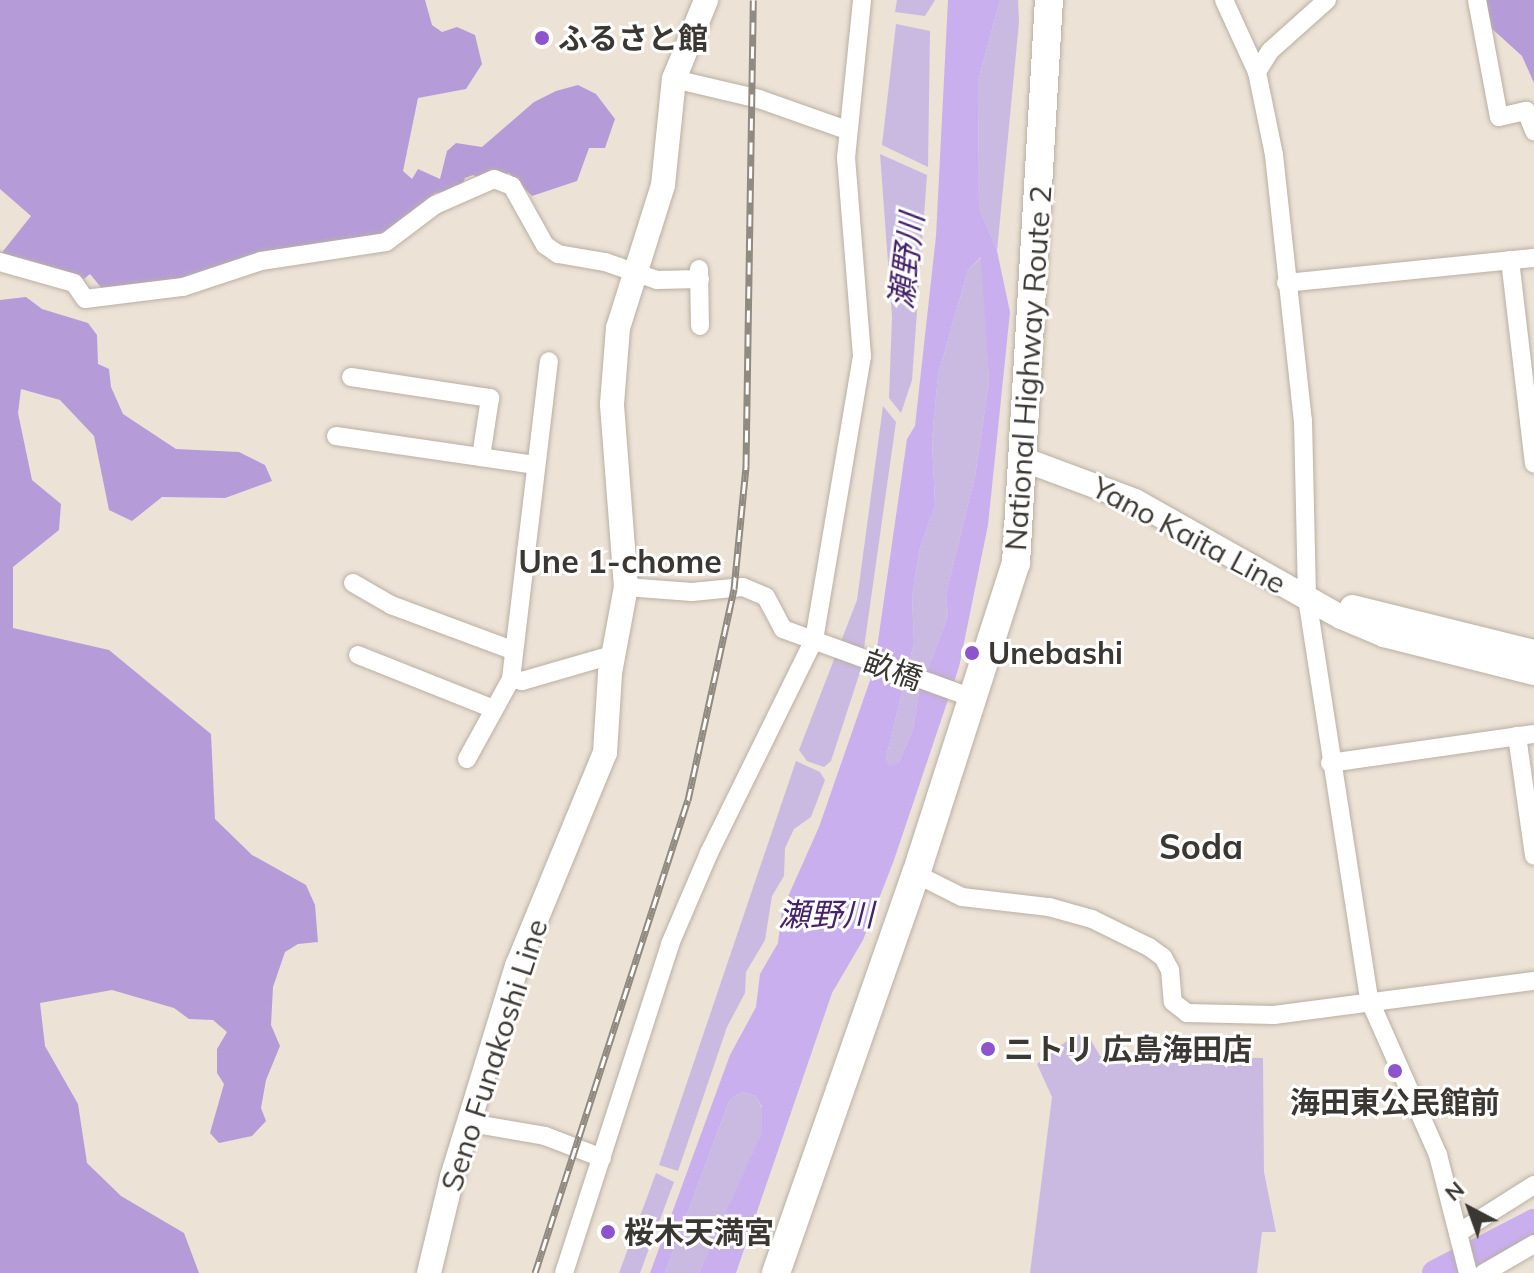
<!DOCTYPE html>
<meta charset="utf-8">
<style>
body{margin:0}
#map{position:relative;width:1534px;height:1273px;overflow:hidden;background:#ece2d5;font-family:Mulish,"Noto Sans JP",sans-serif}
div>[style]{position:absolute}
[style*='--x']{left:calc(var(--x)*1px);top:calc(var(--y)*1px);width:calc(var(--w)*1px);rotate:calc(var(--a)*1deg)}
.green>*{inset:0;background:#cabae2}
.forest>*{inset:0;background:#b59cd9}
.water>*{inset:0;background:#c9afee}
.river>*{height:26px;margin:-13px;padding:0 13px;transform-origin:13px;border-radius:13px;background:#c9afee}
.roads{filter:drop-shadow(0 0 2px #b9afa3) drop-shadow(0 0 2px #b9afa3)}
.minor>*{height:18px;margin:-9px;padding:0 9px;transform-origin:9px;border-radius:9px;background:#fff}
.major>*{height:24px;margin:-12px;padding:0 12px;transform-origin:12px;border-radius:12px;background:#fff}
.highway>*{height:28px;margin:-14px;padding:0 14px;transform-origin:14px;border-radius:14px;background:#fff}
.rail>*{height:7px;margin-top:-3.5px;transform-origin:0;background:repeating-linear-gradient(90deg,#fff 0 12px,#918a81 0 24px);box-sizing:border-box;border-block:2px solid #918a81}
.dots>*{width:22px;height:22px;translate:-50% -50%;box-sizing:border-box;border:4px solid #fff;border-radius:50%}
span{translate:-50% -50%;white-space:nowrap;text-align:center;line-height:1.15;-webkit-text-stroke:6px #fff;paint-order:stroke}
.poi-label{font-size:30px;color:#3b3732;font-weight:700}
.left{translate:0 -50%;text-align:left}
.street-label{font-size:30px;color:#3b3732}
.water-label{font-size:32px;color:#46226b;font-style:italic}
.neighbourhood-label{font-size:32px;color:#3b3732;font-weight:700}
.quarter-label{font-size:34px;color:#3b3732;font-weight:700}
.north{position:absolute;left:1430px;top:1169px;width:80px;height:80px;-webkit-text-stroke:6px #fff;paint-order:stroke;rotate:319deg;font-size:22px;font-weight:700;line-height:32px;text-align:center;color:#3b3732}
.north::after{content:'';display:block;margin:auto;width:28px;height:36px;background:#3b3732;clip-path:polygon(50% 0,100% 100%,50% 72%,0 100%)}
</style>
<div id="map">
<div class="green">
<i style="clip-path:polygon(897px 0,935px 0,925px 16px,895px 12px)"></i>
<i style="clip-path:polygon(1000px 0,1018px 0,1019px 22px,997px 251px,979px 207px,978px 81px)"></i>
<i style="clip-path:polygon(896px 24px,930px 31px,928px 167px,882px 145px)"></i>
<i style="clip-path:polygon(880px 154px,927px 175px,912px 380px,901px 413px,889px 398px,892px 317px)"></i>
<i style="clip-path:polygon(982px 257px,989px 382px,975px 476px,946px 594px,948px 616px,919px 692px,913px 729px,899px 762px,890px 767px,886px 758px,914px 643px,912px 596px,920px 548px,935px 505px,932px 439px,938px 375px,968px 270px)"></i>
<i style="clip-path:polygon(883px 406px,896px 422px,861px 669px,831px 761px,824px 767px,807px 761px,799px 750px,857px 600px)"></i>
<i style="clip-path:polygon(796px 761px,820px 772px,825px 780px,811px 817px,794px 829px,785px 848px,784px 876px,772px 896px,765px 940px,746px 972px,745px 993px,727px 1027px,678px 1171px,659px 1165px)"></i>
<i style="clip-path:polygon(1076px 1034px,1089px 1037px,1100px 1056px,1263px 1058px,1264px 1172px,1276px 1232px,1262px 1232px,1257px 1273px,1030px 1273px,1052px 1097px,1037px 1064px)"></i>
<i style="clip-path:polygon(743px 1092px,755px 1096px,762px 1108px,762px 1132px,734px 1199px,699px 1273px,665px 1273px,730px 1099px)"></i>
<i style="clip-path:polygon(656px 1173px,674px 1182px,640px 1273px,619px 1273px)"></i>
</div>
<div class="forest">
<i style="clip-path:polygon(0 0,425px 0,432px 25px,442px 32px,457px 27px,475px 35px,482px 64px,466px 89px,418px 98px,403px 171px,412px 179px,418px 169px,440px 179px,447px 151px,456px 143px,482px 147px,534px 102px,556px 91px,578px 85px,596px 94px,615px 119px,605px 148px,589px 148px,577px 181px,532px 196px,509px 173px,481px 179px,473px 175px,465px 178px,460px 191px,435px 193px,394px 231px,177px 284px,104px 291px,90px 274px,80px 282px,0 255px,31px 216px,0 189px)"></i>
<i style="clip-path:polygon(1486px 0,1534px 0,1534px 83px,1522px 56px,1489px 26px)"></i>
<i style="clip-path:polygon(26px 297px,42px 309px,88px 323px,97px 335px,98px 364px,109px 369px,111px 387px,123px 414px,176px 449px,239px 452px,265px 465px,272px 481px,225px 498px,162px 497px,132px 521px,109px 510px,94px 436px,60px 400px,21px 389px,18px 413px,32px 480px,61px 504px,59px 530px,13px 567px,13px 628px,109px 650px,211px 734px,215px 819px,252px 855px,306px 885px,315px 905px,318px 942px,298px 944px,285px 952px,273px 987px,271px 1025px,280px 1046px,266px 1080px,261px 1108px,266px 1121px,252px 1136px,219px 1143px,210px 1133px,224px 1084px,217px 1073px,217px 1049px,227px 1032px,213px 1020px,189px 1019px,174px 1008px,112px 990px,40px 1003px,45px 1046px,78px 1104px,87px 1163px,121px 1196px,184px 1233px,199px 1273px,0 1273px,0 300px)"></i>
</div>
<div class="water">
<i style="clip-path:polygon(evenodd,948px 0,1000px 0,978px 81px,979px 207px,997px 251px,1010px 312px,988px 525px,959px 667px,894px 860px,863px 940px,832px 993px,736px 1273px,699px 1273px,762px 1132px,762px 1107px,755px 1096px,743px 1092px,730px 1099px,665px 1273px,650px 1273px,730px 1055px,756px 1007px,760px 974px,778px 943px,782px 910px,819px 827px,874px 669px,907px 439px,915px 426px,936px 236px,948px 0,981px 257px,989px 382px,975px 476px,946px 594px,948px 616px,919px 692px,913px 729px,899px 762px,890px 766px,886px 758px,914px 643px,912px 596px,920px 548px,935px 505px,932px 439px,938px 375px,968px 270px,981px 257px)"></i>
</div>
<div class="river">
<i style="--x:1435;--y:1273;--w:111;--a:-27.3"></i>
</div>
<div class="roads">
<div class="minor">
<i style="--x:1224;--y:0;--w:79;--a:65.4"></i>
<i style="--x:1327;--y:0;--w:76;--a:138.2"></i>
<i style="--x:1270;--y:51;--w:25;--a:122"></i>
<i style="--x:1257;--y:72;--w:85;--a:78.4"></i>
<i style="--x:1274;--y:155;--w:267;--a:83.8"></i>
<i style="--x:1303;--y:420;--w:178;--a:88.7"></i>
<i style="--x:1307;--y:598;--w:406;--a:81.2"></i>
<i style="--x:1369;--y:999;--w:171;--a:66.1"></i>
<i style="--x:1438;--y:1155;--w:122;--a:75.7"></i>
<i style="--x:1477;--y:0;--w:119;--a:79.4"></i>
<i style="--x:1499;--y:117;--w:28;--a:-13"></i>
<i style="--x:1526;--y:111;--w:22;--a:68"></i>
<i style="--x:674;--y:79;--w:87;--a:13.2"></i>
<i style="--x:759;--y:99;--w:93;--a:19.4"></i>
<i style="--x:1510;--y:260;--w:205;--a:83.3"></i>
<i style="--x:0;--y:262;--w:77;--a:15.8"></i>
<i style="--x:74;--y:283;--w:19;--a:55"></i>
<i style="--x:85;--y:299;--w:99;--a:-7"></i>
<i style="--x:183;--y:287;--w:82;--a:-18.4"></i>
<i style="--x:261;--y:261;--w:126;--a:-8.6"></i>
<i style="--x:386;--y:242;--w:61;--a:-37.1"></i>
<i style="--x:435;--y:205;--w:64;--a:-23.8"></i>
<i style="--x:494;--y:179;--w:19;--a:21"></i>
<i style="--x:512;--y:186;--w:68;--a:60.8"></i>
<i style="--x:545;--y:245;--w:16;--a:35"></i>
<i style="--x:558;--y:254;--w:48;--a:9.7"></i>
<i style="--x:605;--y:262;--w:55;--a:19.1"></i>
<i style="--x:657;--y:280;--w:43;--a:-1.3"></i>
<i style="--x:699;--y:269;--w:57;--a:89"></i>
<i style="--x:1286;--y:283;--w:249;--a:-5.8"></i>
<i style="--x:351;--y:377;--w:141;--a:8.6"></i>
<i style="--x:490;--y:398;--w:60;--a:98.7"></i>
<i style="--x:336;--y:436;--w:202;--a:8.3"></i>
<i style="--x:353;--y:583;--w:44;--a:30.1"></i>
<i style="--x:391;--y:605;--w:129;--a:20.4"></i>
<i style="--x:626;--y:587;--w:66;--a:4.3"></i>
<i style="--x:692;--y:592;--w:51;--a:-5.6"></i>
<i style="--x:743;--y:587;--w:25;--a:23"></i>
<i style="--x:766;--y:597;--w:36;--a:62"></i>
<i style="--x:783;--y:629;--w:204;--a:20"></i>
<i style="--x:358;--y:655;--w:143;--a:21.7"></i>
<i style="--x:511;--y:679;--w:11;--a:10"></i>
<i style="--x:522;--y:681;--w:94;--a:-16.1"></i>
<i style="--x:1517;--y:736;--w:121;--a:81.9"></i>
<i style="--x:467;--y:759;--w:91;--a:-61.2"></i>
<i style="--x:511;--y:679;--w:320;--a:-83.2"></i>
<i style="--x:1330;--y:763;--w:206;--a:-8.1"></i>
<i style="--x:916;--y:874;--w:51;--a:26.6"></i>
<i style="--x:962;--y:897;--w:88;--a:6.6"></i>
<i style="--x:1049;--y:907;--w:45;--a:15.6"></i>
<i style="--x:1092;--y:919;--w:64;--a:26.2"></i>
<i style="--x:1149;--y:947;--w:17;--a:36"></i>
<i style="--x:1163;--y:957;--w:15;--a:62"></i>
<i style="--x:1170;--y:970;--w:32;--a:85"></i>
<i style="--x:1173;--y:1002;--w:18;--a:38"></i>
<i style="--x:1187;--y:1013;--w:87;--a:1.3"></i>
<i style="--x:1274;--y:1015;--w:262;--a:-7.5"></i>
<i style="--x:470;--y:1123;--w:76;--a:9.8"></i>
<i style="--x:545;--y:1136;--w:61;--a:21.1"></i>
<i style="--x:1458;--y:1233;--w:90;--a:-32.3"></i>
<i style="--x:564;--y:1273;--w:346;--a:-72.1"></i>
<i style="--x:670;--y:944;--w:99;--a:-66.8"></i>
<i style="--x:709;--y:853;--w:237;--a:-63.8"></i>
<i style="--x:814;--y:640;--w:288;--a:-80.4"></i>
<i style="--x:862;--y:356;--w:199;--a:-94.6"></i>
<i style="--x:846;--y:158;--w:159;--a:-84.2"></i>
<i style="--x:1484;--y:1273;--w:58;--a:-30.1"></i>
</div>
<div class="major">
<i style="--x:1025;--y:460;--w:117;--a:20.4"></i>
<i style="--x:1135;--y:501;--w:236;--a:29.4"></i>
<i style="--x:1341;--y:617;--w:47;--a:22.7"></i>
<i style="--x:1384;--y:635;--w:155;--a:14.2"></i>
<i style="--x:1352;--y:607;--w:187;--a:13.9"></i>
<i style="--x:429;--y:1273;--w:99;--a:-76.5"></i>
<i style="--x:452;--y:1177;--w:221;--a:-72.9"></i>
<i style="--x:517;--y:966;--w:230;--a:-67.6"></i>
<i style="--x:605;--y:753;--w:80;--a:-86.4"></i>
<i style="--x:610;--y:673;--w:87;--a:-79.5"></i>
<i style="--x:626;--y:587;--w:184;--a:-94.4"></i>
<i style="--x:612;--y:404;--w:76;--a:-85.5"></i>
<i style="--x:618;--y:328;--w:150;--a:-72.5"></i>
<i style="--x:663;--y:185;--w:107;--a:-84.1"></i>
<i style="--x:674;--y:79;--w:85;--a:-67.9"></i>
</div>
<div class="highway">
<i style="--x:776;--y:1273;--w:423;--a:-70.7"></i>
<i style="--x:916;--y:874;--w:327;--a:-72.2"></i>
<i style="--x:1016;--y:563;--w:564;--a:-86.65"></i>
</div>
</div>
<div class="rail">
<i style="--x:535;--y:1273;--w:497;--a:-72.1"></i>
<i style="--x:688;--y:800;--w:216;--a:-77.7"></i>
<i style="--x:734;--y:589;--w:124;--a:-84.4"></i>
<i style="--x:746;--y:466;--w:466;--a:-89.1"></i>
</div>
<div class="dots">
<i style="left:542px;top:38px;background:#8d54cb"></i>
<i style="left:972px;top:653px;background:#8d54cb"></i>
<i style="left:988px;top:1049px;background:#8d54cb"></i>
<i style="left:1395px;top:1071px;background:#8d54cb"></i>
<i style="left:608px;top:1232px;background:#8d54cb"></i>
</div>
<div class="poi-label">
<span class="left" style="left:558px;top:38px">ふるさと館</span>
<span class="left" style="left:988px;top:653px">Unebashi</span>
<span class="left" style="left:1004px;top:1049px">ニトリ 広島海田店</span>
<span style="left:1395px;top:1102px">海田東公民館前</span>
<span class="left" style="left:624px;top:1232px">桜木天満宮</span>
</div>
<div class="street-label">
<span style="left:1028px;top:368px;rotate:-86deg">National Highway Route 2</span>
<span style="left:1189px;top:535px;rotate:28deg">Yano Kaita Line</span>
<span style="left:893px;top:670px;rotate:20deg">畝橋</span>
<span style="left:494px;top:1055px;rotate:-72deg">Seno Funakoshi Line</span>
</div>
<div class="water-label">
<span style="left:906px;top:261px;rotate:-83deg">瀬野川</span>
<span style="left:826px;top:914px">瀬野川</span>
</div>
<div class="neighbourhood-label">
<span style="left:620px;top:561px">Une 1-chome</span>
</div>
<div class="quarter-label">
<span style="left:1201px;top:847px">Soda</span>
</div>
<div class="north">N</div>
</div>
